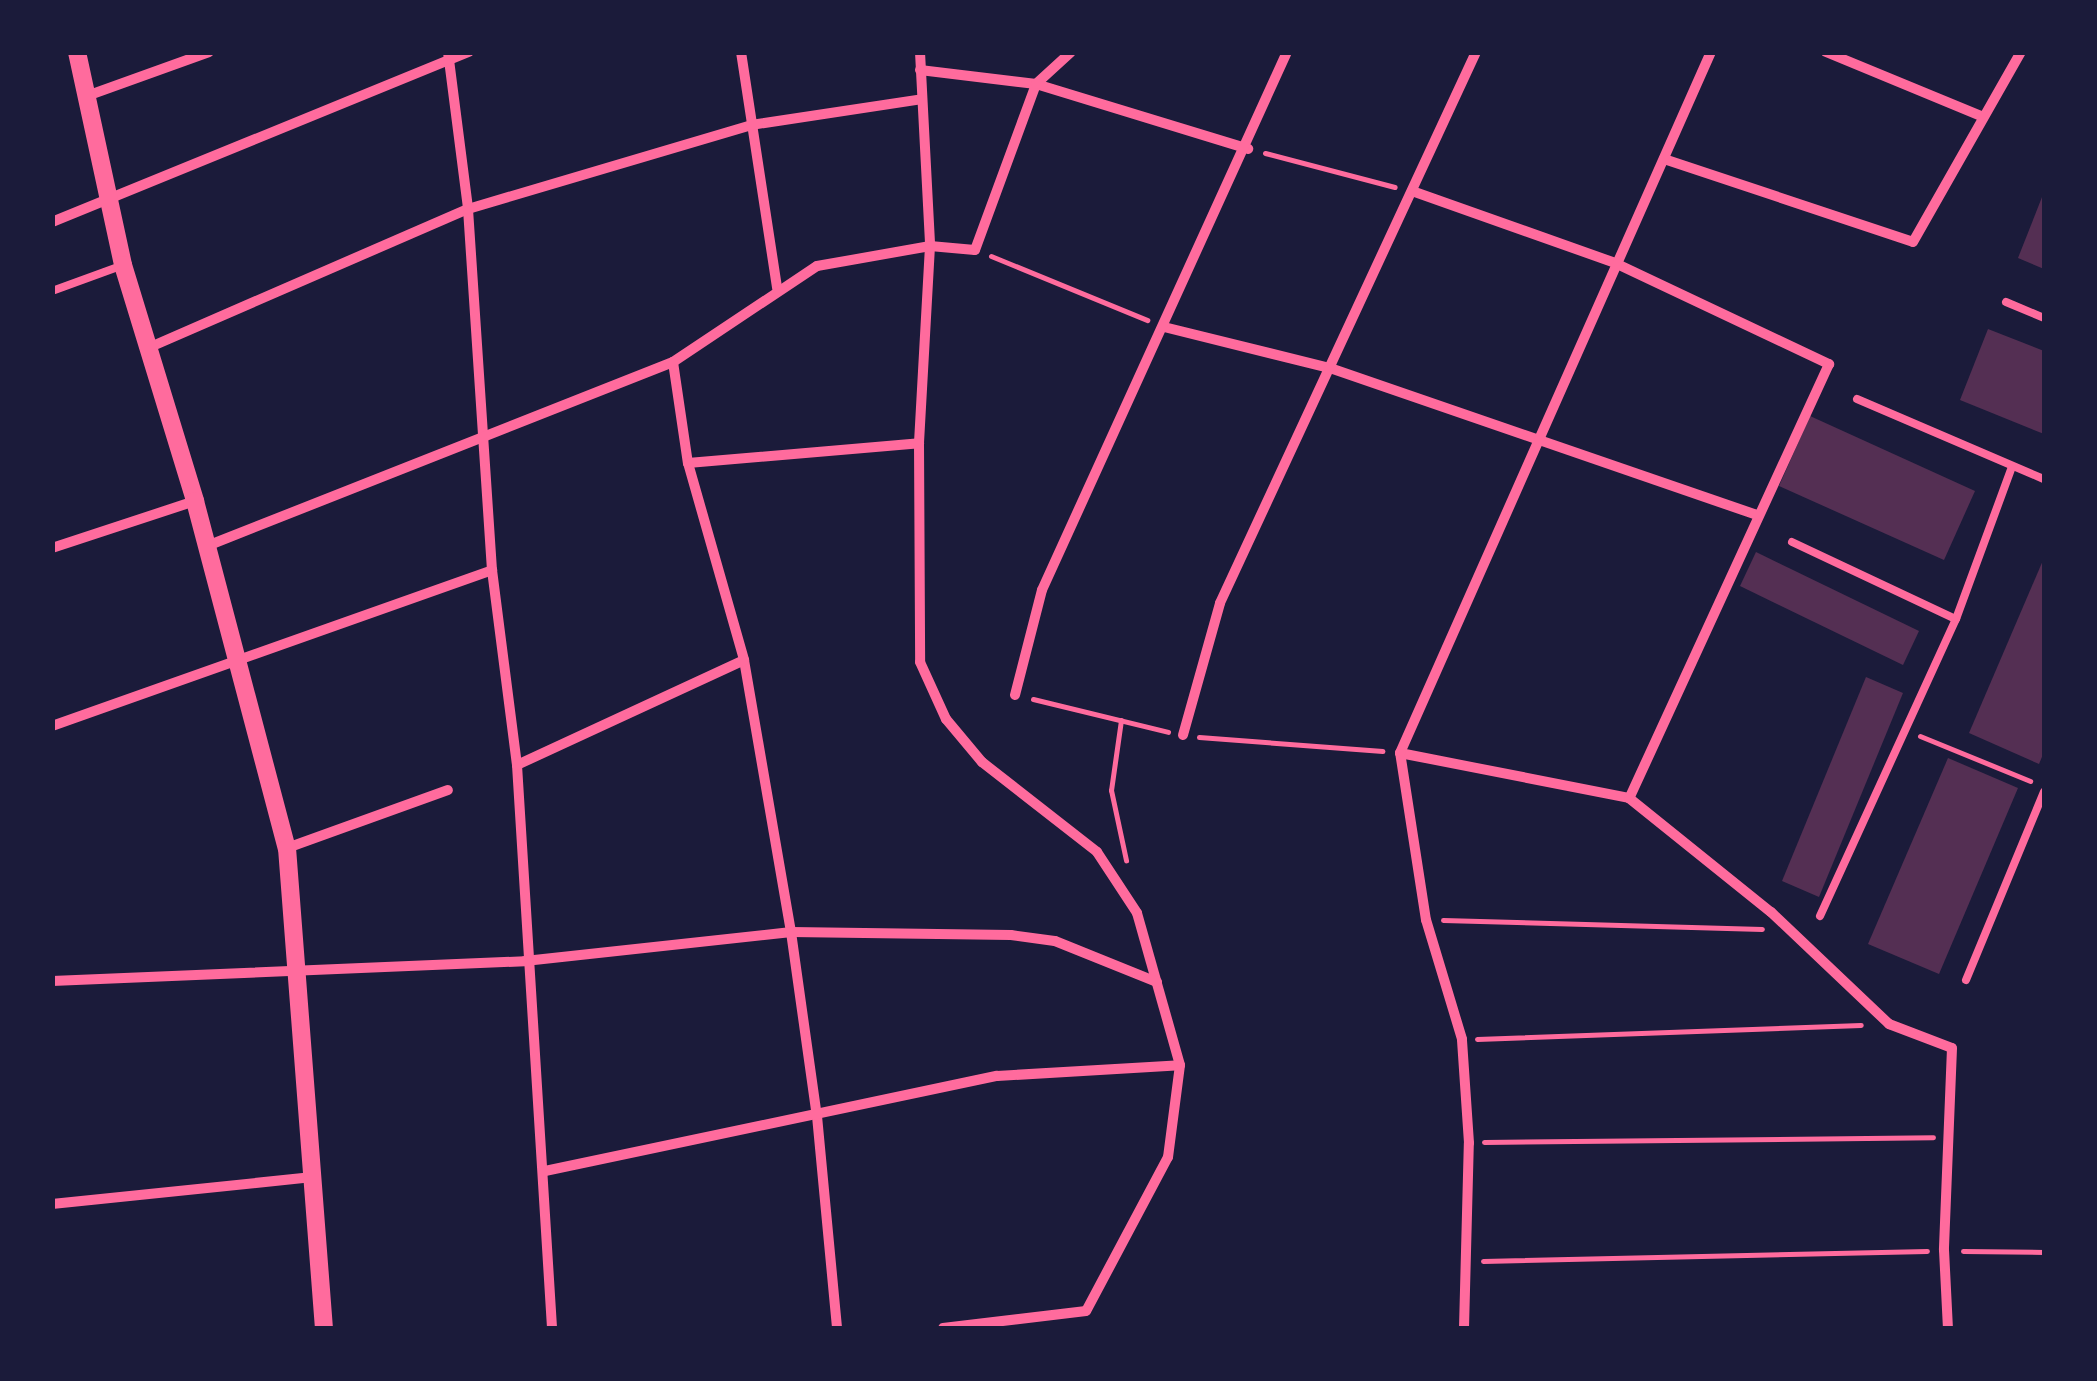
<!DOCTYPE html>
<style>
body{margin:0}
#map{position:relative;width:2097px;height:1381px;overflow:hidden;background:#1b1b3a;font-family:Barlow,sans-serif}
div>[style]{position:absolute}
[style*='--x']{left:calc(var(--x)*1px);top:calc(var(--y)*1px);width:calc(var(--w)*1px);rotate:calc(var(--a)*1deg)}
.building>*{inset:0;background:#542f53}
.path>*{height:5px;margin:-2.5px;padding:0 2.5px;transform-origin:2.5px;border-radius:2.5px;background:#ff6b9d}
.service>*{height:8px;margin:-4px;padding:0 4px;transform-origin:4px;border-radius:4px;background:#ff6b9d}
.minor>*{height:10px;margin:-5px;padding:0 5px;transform-origin:5px;border-radius:5px;background:#ff6b9d}
.tertiary>*{height:18px;margin:-9px;padding:0 9px;transform-origin:9px;border-radius:9px;background:#ff6b9d}
span{translate:-50% -50%;white-space:nowrap;text-align:center;line-height:1.15;-webkit-text-stroke:10px #1b1b3a;paint-order:stroke}
.frame{position:absolute;inset:0;border:55px solid #1b1b3a;pointer-events:none}
</style>
<div id="map">
<div class="building">
<i style="clip-path:polygon(2044px 192px,2044px 269px,2018px 258px)"></i>
<i style="clip-path:polygon(1988px 329px,2044px 351px,2044px 434px,1960px 400px)"></i>
<i style="clip-path:polygon(1810px 416px,1975px 491px,1944px 560px,1779px 486px)"></i>
<i style="clip-path:polygon(1756px 552px,1919px 631px,1903px 665px,1740px 586px)"></i>
<i style="clip-path:polygon(2044px 558px,2044px 752px,2039px 764px,1969px 733px)"></i>
<i style="clip-path:polygon(1866px 677px,1903px 693px,1819px 897px,1782px 881px)"></i>
<i style="clip-path:polygon(1948px 758px,2018px 788px,1939px 974px,1868px 944px)"></i>
</div>
<div class="path">
<i style="--x:1265;--y:153;--w:134;--a:14.7"></i>
<i style="--x:991;--y:256;--w:169;--a:22.3"></i>
<i style="--x:1033;--y:699;--w:139;--a:13.7"></i>
<i style="--x:1121;--y:720;--w:71;--a:98.1"></i>
<i style="--x:1111;--y:790;--w:72;--a:77.9"></i>
<i style="--x:1920;--y:736;--w:119;--a:22.2"></i>
<i style="--x:1199;--y:737;--w:184;--a:4.4"></i>
<i style="--x:1443;--y:920;--w:319;--a:1.6"></i>
<i style="--x:1477;--y:1039;--w:384;--a:-2.1"></i>
<i style="--x:1484;--y:1142;--w:449;--a:-0.6"></i>
<i style="--x:1963;--y:1251;--w:81;--a:0.7"></i>
<i style="--x:1483;--y:1261;--w:444;--a:-1.3"></i>
</div>
<div class="service">
<i style="--x:52;--y:291;--w:76;--a:-20.1"></i>
<i style="--x:2006;--y:302;--w:41;--a:22.8"></i>
<i style="--x:1857;--y:399;--w:203;--a:23.2"></i>
<i style="--x:1792;--y:542;--w:181;--a:25.2"></i>
<i style="--x:1820;--y:916;--w:327;--a:-65.4"></i>
<i style="--x:1956;--y:619;--w:162;--a:-69.8"></i>
<i style="--x:1966;--y:980;--w:204;--a:-67.5"></i>
</div>
<div class="minor">
<i style="--x:448;--y:52;--w:158;--a:82.7"></i>
<i style="--x:468;--y:209;--w:362;--a:86.2"></i>
<i style="--x:492;--y:570;--w:197;--a:82.7"></i>
<i style="--x:517;--y:765;--w:564;--a:86.44"></i>
<i style="--x:741;--y:52;--w:239;--a:81.3"></i>
<i style="--x:920;--y:52;--w:194;--a:87"></i>
<i style="--x:930;--y:246;--w:197;--a:93.2"></i>
<i style="--x:919;--y:443;--w:219;--a:89.7"></i>
<i style="--x:920;--y:662;--w:63;--a:65.5"></i>
<i style="--x:946;--y:719;--w:56;--a:50.1"></i>
<i style="--x:982;--y:762;--w:146;--a:38"></i>
<i style="--x:1097;--y:852;--w:73;--a:56.7"></i>
<i style="--x:1137;--y:913;--w:158;--a:74.2"></i>
<i style="--x:1180;--y:1065;--w:93;--a:97.4"></i>
<i style="--x:1168;--y:1157;--w:174;--a:118"></i>
<i style="--x:1086;--y:1311;--w:144;--a:173.2"></i>
<i style="--x:1826;--y:52;--w:168;--a:22.4"></i>
<i style="--x:920;--y:70;--w:117;--a:6.9"></i>
<i style="--x:1036;--y:84;--w:222;--a:17"></i>
<i style="--x:84;--y:97;--w:133;--a:-19.8"></i>
<i style="--x:1664;--y:159;--w:262;--a:18.4"></i>
<i style="--x:1913;--y:242;--w:219;--a:-60.4"></i>
<i style="--x:1412;--y:191;--w:215;--a:19.5"></i>
<i style="--x:1615;--y:263;--w:237;--a:25.3"></i>
<i style="--x:1829;--y:364;--w:478;--a:114.7"></i>
<i style="--x:52;--y:222;--w:450;--a:-22.2"></i>
<i style="--x:1164;--y:327;--w:171;--a:13.9"></i>
<i style="--x:1330;--y:368;--w:451;--a:19"></i>
<i style="--x:148;--y:348;--w:349;--a:-23.5"></i>
<i style="--x:468;--y:209;--w:295;--a:-16.5"></i>
<i style="--x:751;--y:125;--w:173;--a:-8.6"></i>
<i style="--x:673;--y:362;--w:102;--a:81.6"></i>
<i style="--x:688;--y:463;--w:205;--a:74.1"></i>
<i style="--x:744;--y:660;--w:276;--a:80.2"></i>
<i style="--x:791;--y:932;--w:186;--a:82"></i>
<i style="--x:817;--y:1116;--w:213;--a:84.6"></i>
<i style="--x:688;--y:463;--w:232;--a:-4.9"></i>
<i style="--x:207;--y:546;--w:501;--a:-21.55"></i>
<i style="--x:673;--y:362;--w:173;--a:-33.7"></i>
<i style="--x:817;--y:266;--w:115;--a:-10"></i>
<i style="--x:930;--y:246;--w:45;--a:5.1"></i>
<i style="--x:975;--y:250;--w:177;--a:-69.8"></i>
<i style="--x:1036;--y:84;--w:47;--a:-42.4"></i>
<i style="--x:52;--y:548;--w:151;--a:-18.2"></i>
<i style="--x:1015;--y:695;--w:108;--a:-75.6"></i>
<i style="--x:1042;--y:590;--w:591;--a:-65.52"></i>
<i style="--x:52;--y:726;--w:467;--a:-19.5"></i>
<i style="--x:1183;--y:735;--w:137;--a:-74.3"></i>
<i style="--x:1220;--y:603;--w:608;--a:-65.08"></i>
<i style="--x:1400;--y:753;--w:233;--a:11.1"></i>
<i style="--x:1629;--y:798;--w:182;--a:38.8"></i>
<i style="--x:1771;--y:912;--w:163;--a:43.5"></i>
<i style="--x:1889;--y:1024;--w:67;--a:20.9"></i>
<i style="--x:1952;--y:1048;--w:202;--a:92.3"></i>
<i style="--x:1944;--y:1250;--w:78;--a:87.1"></i>
<i style="--x:517;--y:765;--w:250;--a:-24.8"></i>
<i style="--x:287;--y:848;--w:171;--a:-19.8"></i>
<i style="--x:52;--y:981;--w:473;--a:-2.4"></i>
<i style="--x:525;--y:961;--w:268;--a:-6.2"></i>
<i style="--x:791;--y:932;--w:220;--a:0.8"></i>
<i style="--x:1011;--y:935;--w:44;--a:7.8"></i>
<i style="--x:1055;--y:941;--w:110;--a:21.9"></i>
<i style="--x:545;--y:1171;--w:462;--a:-11.9"></i>
<i style="--x:997;--y:1076;--w:183;--a:-3.4"></i>
<i style="--x:52;--y:1204;--w:262;--a:-5.9"></i>
<i style="--x:1464;--y:1328;--w:185;--a:-88.5"></i>
<i style="--x:1469;--y:1143;--w:104;--a:-93.9"></i>
<i style="--x:1462;--y:1039;--w:124;--a:-106.8"></i>
<i style="--x:1426;--y:920;--w:169;--a:-98.8"></i>
<i style="--x:1400;--y:753;--w:767;--a:-66.08"></i>
</div>
<div class="tertiary">
<i style="--x:77;--y:52;--w:218;--a:77.8"></i>
<i style="--x:123;--y:265;--w:247;--a:73"></i>
<i style="--x:195;--y:501;--w:359;--a:75.2"></i>
<i style="--x:287;--y:848;--w:481;--a:85.6"></i>
</div>
<div class="frame"></div>
</div>
